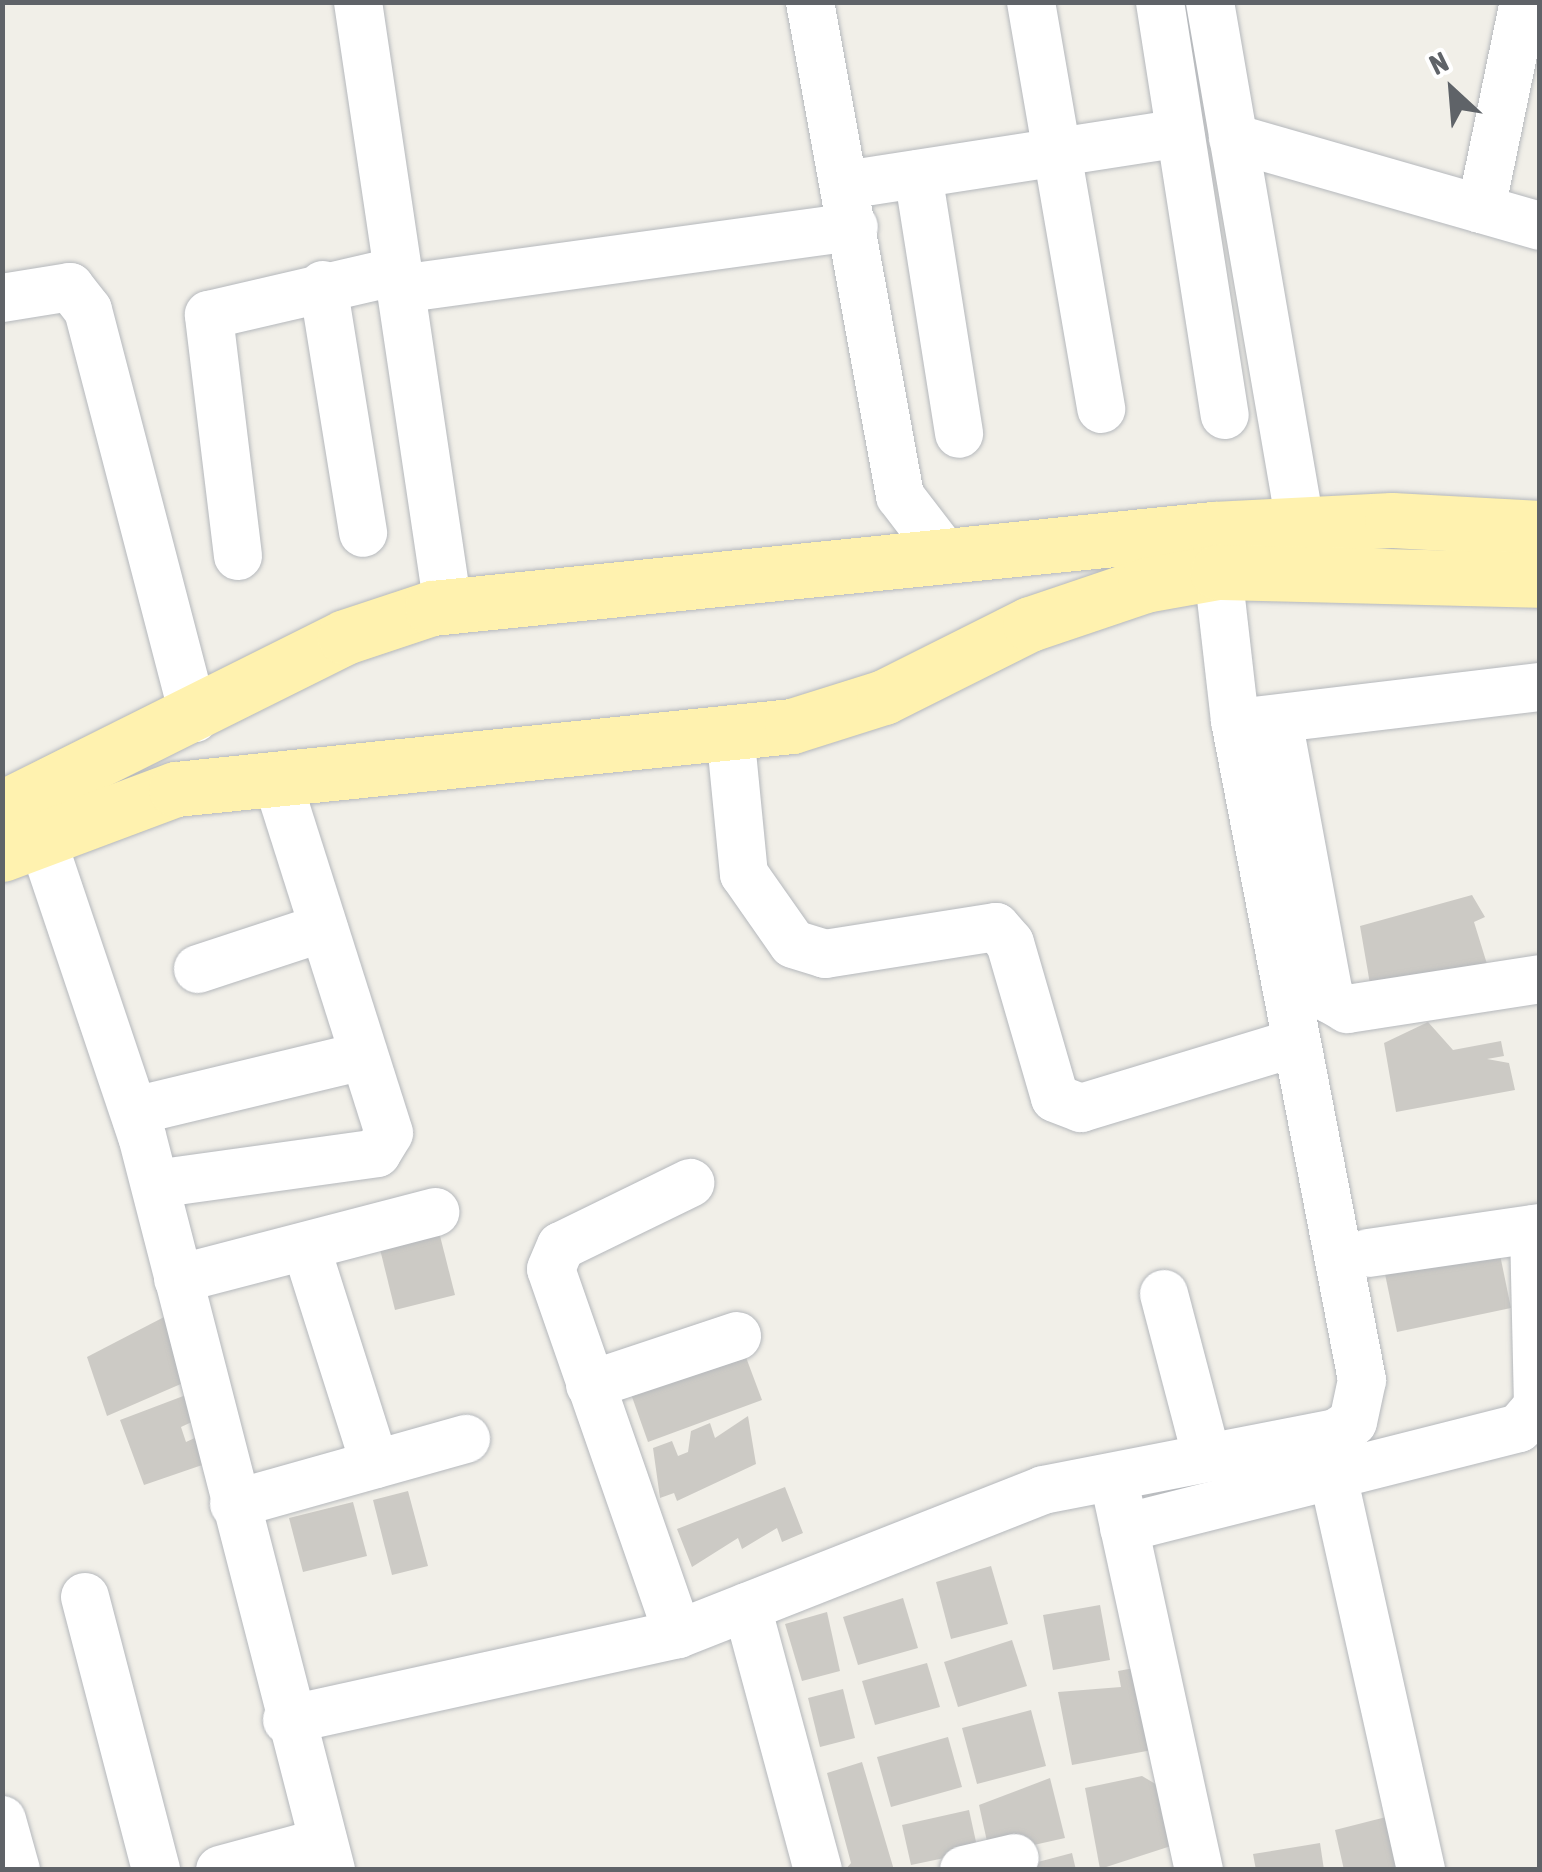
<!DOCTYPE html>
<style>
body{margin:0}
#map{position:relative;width:1542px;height:1872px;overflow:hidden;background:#f1efe8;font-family:"Asap Condensed",sans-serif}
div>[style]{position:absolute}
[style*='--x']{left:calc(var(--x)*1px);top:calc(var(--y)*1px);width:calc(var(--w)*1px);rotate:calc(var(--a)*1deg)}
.building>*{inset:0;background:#cccac5}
.roads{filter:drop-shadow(0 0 2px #b5b8bc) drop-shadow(0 0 2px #b5b8bc)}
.minor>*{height:48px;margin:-24px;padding:0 24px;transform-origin:24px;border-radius:24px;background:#fff}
.major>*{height:55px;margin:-27.5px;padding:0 27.5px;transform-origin:27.5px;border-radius:27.5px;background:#fff2af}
span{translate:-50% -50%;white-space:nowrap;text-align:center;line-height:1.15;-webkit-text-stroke:9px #fff;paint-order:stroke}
.frame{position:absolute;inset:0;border:5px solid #5f6368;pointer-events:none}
.north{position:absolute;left:1402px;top:40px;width:100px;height:100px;-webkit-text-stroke:8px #fff;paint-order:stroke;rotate:334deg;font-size:28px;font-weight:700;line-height:40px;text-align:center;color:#5f6368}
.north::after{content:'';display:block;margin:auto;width:35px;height:45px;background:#5f6368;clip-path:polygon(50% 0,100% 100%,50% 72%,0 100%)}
</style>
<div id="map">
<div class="building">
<i style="clip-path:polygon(1472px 895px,1485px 917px,1474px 922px,1487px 964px,1370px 984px,1360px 926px)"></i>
<i style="clip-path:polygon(1428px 1022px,1453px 1050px,1501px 1041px,1504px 1056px,1487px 1059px,1509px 1063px,1515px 1090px,1396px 1112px,1384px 1043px)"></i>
<i style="clip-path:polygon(437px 1224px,455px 1295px,395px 1310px,377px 1237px)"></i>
<i style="clip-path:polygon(1499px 1250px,1511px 1308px,1397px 1332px,1385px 1274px)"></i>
<i style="clip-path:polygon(166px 1316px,190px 1380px,107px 1416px,87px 1357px)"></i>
<i style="clip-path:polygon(744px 1352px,762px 1400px,648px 1442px,631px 1394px)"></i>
<i style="clip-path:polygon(186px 1395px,196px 1420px,181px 1427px,186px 1442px,199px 1436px,208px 1463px,144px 1485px,120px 1420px)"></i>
<i style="clip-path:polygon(748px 1416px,756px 1464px,677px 1501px,674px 1493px,660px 1498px,653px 1448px,672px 1441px,678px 1456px,688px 1452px,691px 1431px,710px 1423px,715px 1438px)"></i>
<i style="clip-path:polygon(785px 1487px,803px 1533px,782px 1542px,777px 1528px,742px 1549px,738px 1538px,692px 1567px,677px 1529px)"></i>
<i style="clip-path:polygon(408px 1491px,428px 1566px,392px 1575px,373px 1500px)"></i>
<i style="clip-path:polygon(353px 1502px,367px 1556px,303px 1572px,289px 1518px)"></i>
<i style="clip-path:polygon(991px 1566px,1008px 1624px,951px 1639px,936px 1582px)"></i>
<i style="clip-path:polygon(903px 1598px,918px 1648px,858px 1665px,843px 1617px)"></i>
<i style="clip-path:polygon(1100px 1605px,1110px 1660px,1053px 1670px,1043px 1615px)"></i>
<i style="clip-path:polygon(827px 1612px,840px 1671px,802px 1681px,785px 1624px)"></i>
<i style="clip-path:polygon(1012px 1640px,1027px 1686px,958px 1707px,944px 1662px)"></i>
<i style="clip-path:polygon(927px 1663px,940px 1707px,875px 1725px,862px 1681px)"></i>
<i style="clip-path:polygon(1134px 1668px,1152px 1750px,1072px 1765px,1058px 1692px,1121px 1687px,1118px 1671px)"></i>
<i style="clip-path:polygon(843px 1689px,855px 1738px,820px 1747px,808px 1698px)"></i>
<i style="clip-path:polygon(1031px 1710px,1046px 1766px,977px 1784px,962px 1728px)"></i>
<i style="clip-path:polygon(948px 1737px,962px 1787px,891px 1807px,877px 1757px)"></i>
<i style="clip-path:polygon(862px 1762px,894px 1870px,845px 1870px,851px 1863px,827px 1773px)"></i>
<i style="clip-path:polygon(1142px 1776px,1159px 1786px,1171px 1846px,1100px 1869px,1085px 1788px)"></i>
<i style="clip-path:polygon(1050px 1778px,1065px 1838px,990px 1855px,979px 1805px)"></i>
<i style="clip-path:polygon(969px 1810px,978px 1851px,911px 1865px,902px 1825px)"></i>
<i style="clip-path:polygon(1394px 1815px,1407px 1870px,1344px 1870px,1335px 1830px)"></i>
<i style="clip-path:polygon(1320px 1843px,1324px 1870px,1256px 1870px,1253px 1854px)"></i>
<i style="clip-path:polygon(1072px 1853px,1076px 1870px,1015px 1870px,1015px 1868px)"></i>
</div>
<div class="roads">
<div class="minor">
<i style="--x:358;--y:2;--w:612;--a:81.54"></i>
<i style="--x:810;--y:2;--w:502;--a:79.67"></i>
<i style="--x:900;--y:496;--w:76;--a:52.5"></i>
<i style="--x:1031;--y:2;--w:413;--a:80.2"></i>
<i style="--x:1160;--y:2;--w:418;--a:81.1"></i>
<i style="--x:1210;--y:2;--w:529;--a:80.2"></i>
<i style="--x:1233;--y:138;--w:319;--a:16"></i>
<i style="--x:918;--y:174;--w:263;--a:81"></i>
<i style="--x:845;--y:185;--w:339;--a:-8.8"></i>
<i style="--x:1481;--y:209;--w:211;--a:-78.3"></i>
<i style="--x:323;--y:285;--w:251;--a:80.8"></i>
<i style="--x:400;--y:289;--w:458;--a:-7.8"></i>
<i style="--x:2;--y:298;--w:69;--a:-9.2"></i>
<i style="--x:70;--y:287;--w:29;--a:52"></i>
<i style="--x:88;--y:310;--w:422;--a:75.4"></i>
<i style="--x:238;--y:556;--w:243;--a:-96.9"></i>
<i style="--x:209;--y:315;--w:194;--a:-13.1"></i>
<i style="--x:1246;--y:722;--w:296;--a:-6.8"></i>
<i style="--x:1279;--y:725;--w:279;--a:79.5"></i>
<i style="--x:1330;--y:999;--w:20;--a:30"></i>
<i style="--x:1347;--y:1009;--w:195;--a:-8.8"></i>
<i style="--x:730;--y:732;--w:143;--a:84.4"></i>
<i style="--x:744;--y:874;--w:85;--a:55"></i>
<i style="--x:793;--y:944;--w:34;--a:17"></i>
<i style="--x:825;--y:954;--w:173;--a:-9"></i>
<i style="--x:996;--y:927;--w:21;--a:49"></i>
<i style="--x:1010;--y:943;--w:161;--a:73.8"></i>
<i style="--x:1055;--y:1098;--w:28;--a:21"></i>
<i style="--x:1081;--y:1108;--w:224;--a:-16.9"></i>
<i style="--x:30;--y:804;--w:350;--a:71.4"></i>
<i style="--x:142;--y:1136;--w:758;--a:75.56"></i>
<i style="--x:198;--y:969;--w:132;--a:-18.2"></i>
<i style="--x:134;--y:1111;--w:236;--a:-13.5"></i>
<i style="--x:155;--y:1184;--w:224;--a:-7.9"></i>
<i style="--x:377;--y:1153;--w:23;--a:-59"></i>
<i style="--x:389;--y:1133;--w:374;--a:-107.6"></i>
<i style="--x:306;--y:1247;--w:228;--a:72.4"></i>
<i style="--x:1368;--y:1253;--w:174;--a:-8.3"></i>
<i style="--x:178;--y:1279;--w:266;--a:-14.6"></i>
<i style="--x:1164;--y:1294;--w:165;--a:75.3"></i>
<i style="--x:590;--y:1385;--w:155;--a:-18.4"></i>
<i style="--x:1333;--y:1476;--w:404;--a:77.4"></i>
<i style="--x:1118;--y:1499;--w:380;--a:77.7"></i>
<i style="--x:234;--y:1504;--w:241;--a:-15.7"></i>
<i style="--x:1124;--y:1528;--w:407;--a:-14.2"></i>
<i style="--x:1519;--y:1428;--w:29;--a:-49"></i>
<i style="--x:1538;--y:1406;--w:177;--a:-91.3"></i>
<i style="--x:85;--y:1597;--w:282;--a:75.4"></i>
<i style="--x:747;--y:1607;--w:272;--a:74.9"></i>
<i style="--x:678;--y:1634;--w:386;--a:-109.2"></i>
<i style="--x:551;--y:1269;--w:25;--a:-67"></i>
<i style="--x:561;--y:1246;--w:144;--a:-26"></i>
<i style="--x:287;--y:1720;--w:400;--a:-12.4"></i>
<i style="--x:678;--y:1634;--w:392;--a:-21.5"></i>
<i style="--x:1043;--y:1490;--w:298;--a:-11"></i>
<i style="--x:1336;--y:1433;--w:20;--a:-33"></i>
<i style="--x:1353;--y:1422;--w:43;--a:-77.9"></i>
<i style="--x:1362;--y:1380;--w:671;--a:-100.91"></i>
<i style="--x:1235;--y:721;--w:186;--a:-96.5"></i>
<i style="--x:2;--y:1820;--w:52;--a:74.4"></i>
<i style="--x:220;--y:1870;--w:107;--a:-15.2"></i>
<i style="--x:964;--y:1870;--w:52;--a:-13.2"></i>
</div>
<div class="major">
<i style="--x:2;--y:808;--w:383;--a:-26.5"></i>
<i style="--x:345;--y:637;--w:92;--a:-18.4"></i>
<i style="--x:432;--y:608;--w:785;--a:-5.78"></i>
<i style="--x:1213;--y:529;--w:179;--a:-2.9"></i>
<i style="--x:1392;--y:520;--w:148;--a:3.1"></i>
<i style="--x:2;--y:854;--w:186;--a:-20.5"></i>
<i style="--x:176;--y:789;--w:619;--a:-5.84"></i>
<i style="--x:792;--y:726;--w:96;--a:-17.5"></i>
<i style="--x:884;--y:697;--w:163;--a:-26.6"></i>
<i style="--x:1030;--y:624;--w:121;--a:-18.7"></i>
<i style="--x:1145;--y:585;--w:74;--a:-10.1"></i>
<i style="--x:1218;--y:572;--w:322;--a:1.4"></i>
</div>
</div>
<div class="frame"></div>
<div class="north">N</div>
</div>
